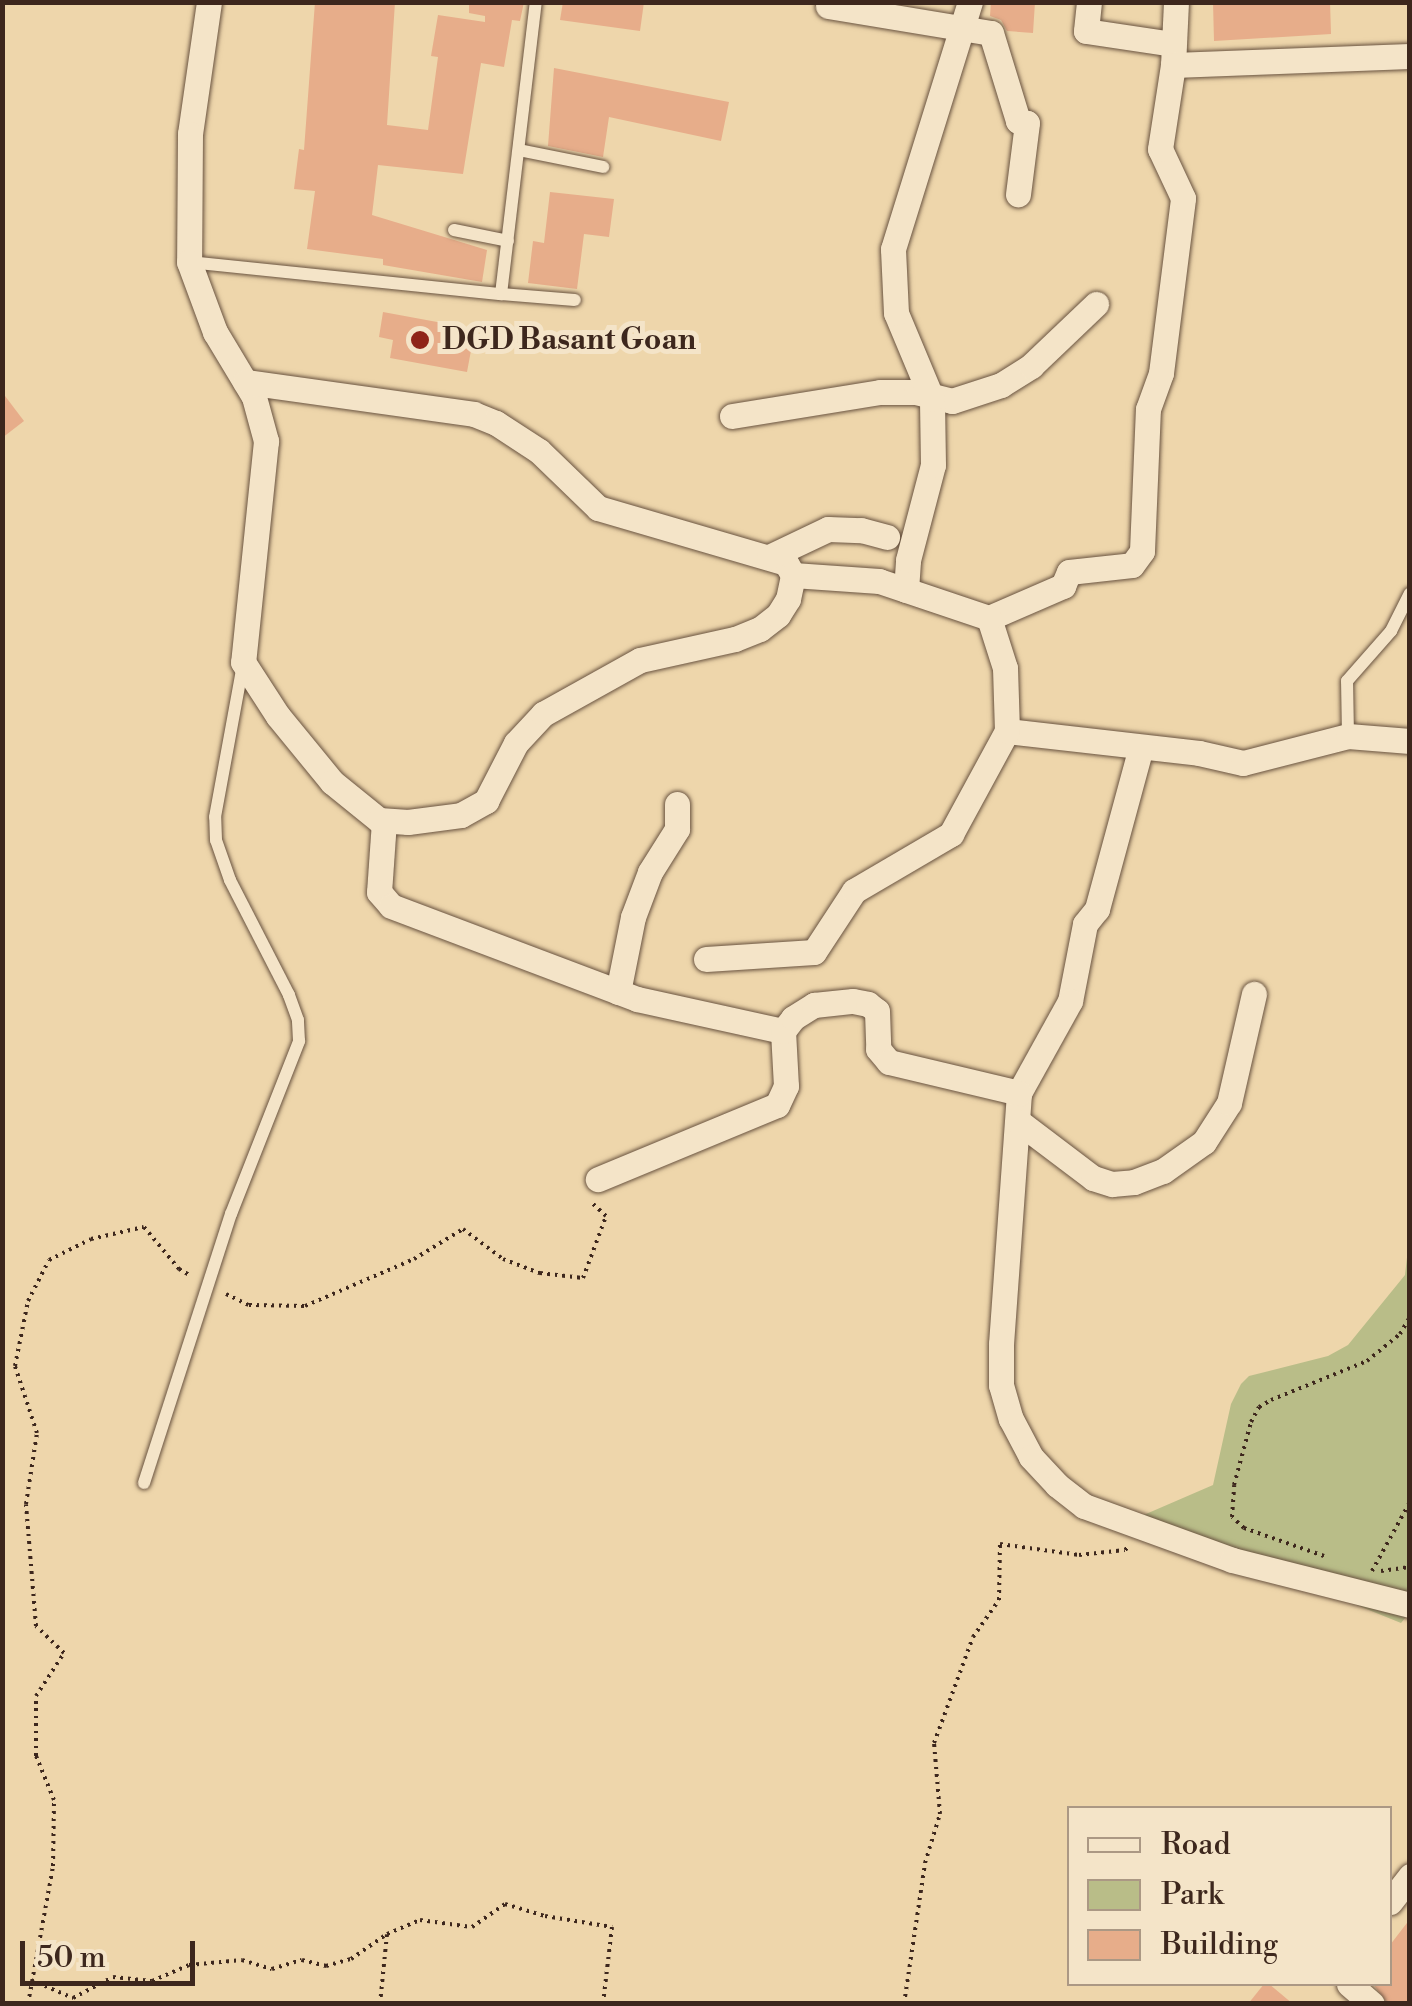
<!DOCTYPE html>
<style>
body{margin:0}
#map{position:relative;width:1412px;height:2006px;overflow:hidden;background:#eed6ab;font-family:"Libre Bodoni",serif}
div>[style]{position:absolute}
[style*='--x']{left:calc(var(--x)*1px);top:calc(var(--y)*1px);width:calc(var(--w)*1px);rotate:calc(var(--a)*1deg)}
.green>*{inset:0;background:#b9bd88}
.building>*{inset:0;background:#e7ad8a}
.path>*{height:4px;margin-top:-2px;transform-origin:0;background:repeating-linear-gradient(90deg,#3d271d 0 2.5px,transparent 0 7.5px)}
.roads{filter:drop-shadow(0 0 2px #695340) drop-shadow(0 0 2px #695340)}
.service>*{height:12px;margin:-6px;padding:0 6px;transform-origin:6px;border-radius:6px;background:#f4e4c8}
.minor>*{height:25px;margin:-12.5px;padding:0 12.5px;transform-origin:12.5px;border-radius:12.5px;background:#f4e4c8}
.dots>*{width:28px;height:28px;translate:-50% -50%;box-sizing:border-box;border:5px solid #f4e4c8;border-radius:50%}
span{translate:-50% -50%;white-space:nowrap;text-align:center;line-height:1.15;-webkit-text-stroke:10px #f4e4c8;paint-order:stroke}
.poi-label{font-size:30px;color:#3d271d;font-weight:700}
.left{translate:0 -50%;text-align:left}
.frame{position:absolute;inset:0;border:5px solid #3d271d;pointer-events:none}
.legend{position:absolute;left:1067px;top:1806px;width:325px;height:180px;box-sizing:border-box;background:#f4e4c8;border:2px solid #ab9884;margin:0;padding:12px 18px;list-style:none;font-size:30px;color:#3d271d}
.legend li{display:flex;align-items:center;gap:20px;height:50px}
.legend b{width:50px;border:2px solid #ab9884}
.scale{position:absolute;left:20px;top:1941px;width:175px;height:45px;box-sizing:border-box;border:5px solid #3d271d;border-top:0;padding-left:12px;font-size:30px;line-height:35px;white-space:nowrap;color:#3d271d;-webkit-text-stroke:8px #f4e4c8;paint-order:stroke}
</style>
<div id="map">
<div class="green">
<i style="clip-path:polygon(1409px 1240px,1410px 1612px,1401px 1623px,1139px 1517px,1213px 1485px,1231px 1404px,1241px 1384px,1249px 1376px,1328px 1356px,1348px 1345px,1405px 1275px)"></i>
</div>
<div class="building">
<i style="clip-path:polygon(315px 2px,395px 2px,387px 125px,428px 130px,438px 57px,431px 56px,438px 15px,485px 22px,485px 16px,469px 13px,469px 2px,524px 2px,520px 21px,512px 20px,504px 67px,481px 63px,463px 174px,378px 165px,372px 215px,487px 250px,482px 282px,383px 265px,383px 259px,307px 249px,315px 191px,294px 189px,299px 149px,304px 150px)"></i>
<i style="clip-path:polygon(563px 2px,644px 2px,640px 31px,560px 20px)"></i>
<i style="clip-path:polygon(991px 2px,1035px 2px,1033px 33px,1007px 31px,1001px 20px,990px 16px)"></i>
<i style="clip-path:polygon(1213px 2px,1330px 2px,1331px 34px,1214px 41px)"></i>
<i style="clip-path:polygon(554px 68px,729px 102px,721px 141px,609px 117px,603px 157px,548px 146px)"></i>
<i style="clip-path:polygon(550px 192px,614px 199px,609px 237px,584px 234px,577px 289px,528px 283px,533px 241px,544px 243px)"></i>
<i style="clip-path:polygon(383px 312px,475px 329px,467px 372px,390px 358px,393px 340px,379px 337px)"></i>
<i style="clip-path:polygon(2px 392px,24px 421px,2px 438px)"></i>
<i style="clip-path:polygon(1410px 1919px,1410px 2004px,1388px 2004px,1373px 1984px,1390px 1984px,1390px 1945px)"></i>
<i style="clip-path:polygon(1264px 1984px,1269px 1984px,1293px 2004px,1248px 2004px)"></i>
</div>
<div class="path">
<i style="--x:226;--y:1294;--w:25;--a:26"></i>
<i style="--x:249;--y:1305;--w:56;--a:1"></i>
<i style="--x:305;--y:1306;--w:119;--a:-23.3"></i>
<i style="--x:414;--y:1259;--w:57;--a:-31.5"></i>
<i style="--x:463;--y:1229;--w:50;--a:36.9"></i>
<i style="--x:503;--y:1259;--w:40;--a:21"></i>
<i style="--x:540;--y:1273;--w:43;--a:6.6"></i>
<i style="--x:583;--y:1278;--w:66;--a:-69.6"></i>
<i style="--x:606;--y:1216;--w:19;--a:-137"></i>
<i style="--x:1324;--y:1556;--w:85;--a:-160.7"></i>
<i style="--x:1244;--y:1528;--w:16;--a:-137"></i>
<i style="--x:1232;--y:1517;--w:32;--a:-86"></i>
<i style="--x:1234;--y:1485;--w:65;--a:-74.9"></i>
<i style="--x:1251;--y:1422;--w:17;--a:-62"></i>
<i style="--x:1259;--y:1407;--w:14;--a:-30"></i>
<i style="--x:1271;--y:1400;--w:104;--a:-22.1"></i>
<i style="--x:1367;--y:1361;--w:43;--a:-39.3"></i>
<i style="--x:1400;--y:1334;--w:20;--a:-60"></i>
<i style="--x:1372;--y:1571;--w:79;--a:-61.2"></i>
<i style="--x:1381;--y:1571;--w:29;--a:-8"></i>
<i style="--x:31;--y:1980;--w:46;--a:23.2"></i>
<i style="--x:73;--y:1998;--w:45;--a:-27.7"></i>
<i style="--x:113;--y:1977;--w:39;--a:6"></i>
<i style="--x:152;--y:1981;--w:40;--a:-23.4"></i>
<i style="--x:189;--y:1965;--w:53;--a:-5.4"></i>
<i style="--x:242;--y:1960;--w:31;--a:17"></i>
<i style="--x:272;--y:1969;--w:31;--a:-17"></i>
<i style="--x:302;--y:1960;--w:25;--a:14"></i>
<i style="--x:326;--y:1966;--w:26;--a:-16"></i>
<i style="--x:351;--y:1959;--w:44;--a:-34.8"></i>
<i style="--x:387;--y:1934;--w:36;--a:-23"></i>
<i style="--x:420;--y:1920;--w:52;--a:7.7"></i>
<i style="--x:472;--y:1927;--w:40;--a:-34.9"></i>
<i style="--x:505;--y:1904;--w:42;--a:16.7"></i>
<i style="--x:545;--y:1916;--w:68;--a:9.3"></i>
<i style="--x:612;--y:1927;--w:78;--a:96.7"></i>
<i style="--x:28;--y:2004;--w:140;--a:-79.7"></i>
<i style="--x:53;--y:1866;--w:66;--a:-89.1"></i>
<i style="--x:54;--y:1800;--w:48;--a:-112.2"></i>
<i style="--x:36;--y:1756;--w:60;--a:-90"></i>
<i style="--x:36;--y:1696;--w:51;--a:-56.9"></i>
<i style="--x:64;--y:1653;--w:39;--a:-136"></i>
<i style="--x:36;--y:1626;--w:122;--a:-94.7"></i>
<i style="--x:26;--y:1504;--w:72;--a:-81.2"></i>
<i style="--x:37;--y:1433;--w:71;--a:-108.2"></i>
<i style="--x:15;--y:1366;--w:66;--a:-78.7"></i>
<i style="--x:28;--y:1301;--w:46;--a:-62.9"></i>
<i style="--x:49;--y:1260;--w:47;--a:-26.6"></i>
<i style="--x:91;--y:1239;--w:54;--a:-12.8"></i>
<i style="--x:144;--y:1227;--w:55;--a:50.2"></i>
<i style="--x:179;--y:1269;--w:14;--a:30"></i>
<i style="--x:380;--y:2004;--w:70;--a:-84.3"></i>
<i style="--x:904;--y:2004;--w:143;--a:-81.5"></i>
<i style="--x:925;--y:1863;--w:51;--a:-73"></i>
<i style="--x:940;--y:1814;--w:71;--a:-94.8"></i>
<i style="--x:934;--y:1743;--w:113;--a:-69.8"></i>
<i style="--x:973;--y:1637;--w:45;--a:-54.9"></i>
<i style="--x:999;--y:1600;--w:56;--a:-89"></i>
<i style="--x:1000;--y:1544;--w:80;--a:7.9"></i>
<i style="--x:1079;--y:1555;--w:46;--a:-6.2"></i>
<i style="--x:1125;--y:1550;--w:6;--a:-45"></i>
</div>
<div class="roads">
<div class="service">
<i style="--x:519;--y:150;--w:86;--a:11.4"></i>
<i style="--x:454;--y:230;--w:55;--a:11.5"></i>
<i style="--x:189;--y:262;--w:314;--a:5.9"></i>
<i style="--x:501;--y:294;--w:294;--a:-83.2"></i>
<i style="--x:501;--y:294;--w:74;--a:4.6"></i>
<i style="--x:1348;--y:736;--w:55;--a:-91"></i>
<i style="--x:1347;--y:681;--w:67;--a:-48.7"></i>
<i style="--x:1391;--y:631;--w:42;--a:-63.4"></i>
<i style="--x:144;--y:1483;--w:283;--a:-72.1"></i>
<i style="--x:231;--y:1214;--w:186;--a:-68.5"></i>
<i style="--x:299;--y:1041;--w:21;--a:-93"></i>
<i style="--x:298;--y:1020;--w:27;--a:-110"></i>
<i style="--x:289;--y:995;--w:129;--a:-117.2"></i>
<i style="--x:230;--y:880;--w:42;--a:-109.3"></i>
<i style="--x:216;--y:840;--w:23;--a:-92"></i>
<i style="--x:215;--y:817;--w:156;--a:-79.6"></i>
</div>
<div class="minor">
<i style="--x:209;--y:2;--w:133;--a:98.2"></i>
<i style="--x:190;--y:134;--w:128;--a:90.4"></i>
<i style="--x:189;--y:262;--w:75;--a:69.6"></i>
<i style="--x:215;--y:332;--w:76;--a:59"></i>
<i style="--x:254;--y:397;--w:46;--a:74.7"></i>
<i style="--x:266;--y:441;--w:222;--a:95.9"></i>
<i style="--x:243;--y:662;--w:64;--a:57.1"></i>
<i style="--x:278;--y:716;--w:85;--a:50.7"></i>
<i style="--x:332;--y:782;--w:60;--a:39"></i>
<i style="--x:379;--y:820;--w:29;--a:4"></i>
<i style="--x:408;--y:822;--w:53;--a:-7.5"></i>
<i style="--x:461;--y:815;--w:29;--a:-29"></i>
<i style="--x:486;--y:801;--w:65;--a:-62.7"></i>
<i style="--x:516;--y:743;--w:40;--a:-47"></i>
<i style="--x:543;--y:714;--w:111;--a:-29.1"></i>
<i style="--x:640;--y:660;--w:97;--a:-12.5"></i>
<i style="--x:735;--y:639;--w:27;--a:-22"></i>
<i style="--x:760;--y:629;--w:23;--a:-38"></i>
<i style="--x:778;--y:615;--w:19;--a:-58"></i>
<i style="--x:788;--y:599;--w:25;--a:-78"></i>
<i style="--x:793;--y:575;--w:14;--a:-120"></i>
<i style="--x:786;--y:563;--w:196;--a:-163.7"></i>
<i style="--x:598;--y:508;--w:82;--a:-136"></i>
<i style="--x:539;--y:451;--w:51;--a:-146.9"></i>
<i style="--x:496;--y:423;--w:24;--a:-158"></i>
<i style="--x:474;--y:414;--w:231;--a:-172"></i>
<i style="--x:1089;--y:2;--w:29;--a:96"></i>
<i style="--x:1086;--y:31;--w:88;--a:8.5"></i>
<i style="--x:1176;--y:2;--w:63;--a:92.7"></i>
<i style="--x:1173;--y:65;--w:237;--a:-2.2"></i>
<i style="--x:828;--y:6;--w:165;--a:9.4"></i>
<i style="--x:991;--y:33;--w:92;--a:72.9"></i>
<i style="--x:1018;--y:121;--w:9;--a:13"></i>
<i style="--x:1027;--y:123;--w:72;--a:97.2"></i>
<i style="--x:732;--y:416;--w:150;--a:-9.2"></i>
<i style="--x:880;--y:392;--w:36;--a:0"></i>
<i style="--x:916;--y:392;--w:37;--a:14"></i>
<i style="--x:952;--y:401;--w:52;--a:-18.1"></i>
<i style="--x:1001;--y:385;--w:36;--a:-32"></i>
<i style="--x:1031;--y:366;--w:90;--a:-43.6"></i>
<i style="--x:769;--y:557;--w:65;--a:-25.4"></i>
<i style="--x:828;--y:529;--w:33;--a:2"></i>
<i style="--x:861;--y:530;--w:27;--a:15"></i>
<i style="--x:906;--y:590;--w:30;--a:-86"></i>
<i style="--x:908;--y:560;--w:98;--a:-75.3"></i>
<i style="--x:933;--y:465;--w:66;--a:-90.9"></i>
<i style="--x:932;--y:399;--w:93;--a:-112.7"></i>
<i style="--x:896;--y:313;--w:64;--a:-92.7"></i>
<i style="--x:893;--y:249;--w:259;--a:-72.7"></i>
<i style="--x:989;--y:618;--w:81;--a:-23.4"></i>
<i style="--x:1063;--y:586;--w:15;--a:-67"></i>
<i style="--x:1069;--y:572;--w:63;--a:-6.3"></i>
<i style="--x:1132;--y:565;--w:17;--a:-54"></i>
<i style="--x:1142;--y:551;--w:142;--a:-87.6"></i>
<i style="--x:1148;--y:409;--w:38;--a:-70"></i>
<i style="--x:1161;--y:373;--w:176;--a:-82.8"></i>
<i style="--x:1183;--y:198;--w:54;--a:-115.1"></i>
<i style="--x:1160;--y:149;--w:85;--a:-81.2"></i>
<i style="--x:1007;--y:731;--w:193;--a:6.5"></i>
<i style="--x:1199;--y:753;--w:45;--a:12.8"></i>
<i style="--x:1243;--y:763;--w:108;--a:-14.4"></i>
<i style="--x:1348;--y:736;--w:62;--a:4.6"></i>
<i style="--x:1141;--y:747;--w:168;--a:105.2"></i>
<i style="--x:1097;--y:909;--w:19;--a:129"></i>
<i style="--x:1085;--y:924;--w:78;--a:101"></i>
<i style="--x:1070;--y:1001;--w:105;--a:119"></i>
<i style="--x:1019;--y:1093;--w:252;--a:94.1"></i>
<i style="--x:1001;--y:1344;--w:41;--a:90"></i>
<i style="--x:1001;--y:1385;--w:35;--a:74"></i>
<i style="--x:1011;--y:1419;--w:43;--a:62.2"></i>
<i style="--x:1031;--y:1457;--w:38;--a:47"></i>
<i style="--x:1057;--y:1485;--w:34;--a:38"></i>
<i style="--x:1084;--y:1506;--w:158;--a:20"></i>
<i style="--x:1232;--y:1560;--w:184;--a:14.2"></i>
<i style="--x:384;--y:821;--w:71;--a:94"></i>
<i style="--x:379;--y:892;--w:18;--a:49"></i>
<i style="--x:391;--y:906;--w:263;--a:20.7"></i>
<i style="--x:637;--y:999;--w:149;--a:12.4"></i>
<i style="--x:783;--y:1031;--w:55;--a:86.9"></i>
<i style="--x:786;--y:1086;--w:21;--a:115"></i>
<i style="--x:777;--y:1105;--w:194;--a:157.5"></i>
<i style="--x:706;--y:959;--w:108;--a:-3.7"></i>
<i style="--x:814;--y:952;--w:73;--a:-56.7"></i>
<i style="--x:854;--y:891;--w:113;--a:-30.4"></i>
<i style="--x:951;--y:834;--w:117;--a:-61.5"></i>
<i style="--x:1007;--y:731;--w:63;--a:-91.8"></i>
<i style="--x:1005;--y:668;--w:52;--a:-107.7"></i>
<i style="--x:989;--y:618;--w:116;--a:-161.4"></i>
<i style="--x:879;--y:581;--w:86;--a:-176"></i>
<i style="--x:618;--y:992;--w:76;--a:-78.7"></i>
<i style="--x:633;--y:917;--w:48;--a:-69.3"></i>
<i style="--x:650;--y:872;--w:51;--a:-57.9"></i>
<i style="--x:677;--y:829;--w:25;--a:-90"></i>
<i style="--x:783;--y:1031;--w:16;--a:-52"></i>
<i style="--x:793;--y:1018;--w:25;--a:-32"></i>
<i style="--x:814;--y:1005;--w:39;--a:-6"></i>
<i style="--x:853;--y:1001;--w:15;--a:11"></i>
<i style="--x:868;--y:1004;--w:11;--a:38"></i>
<i style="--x:877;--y:1011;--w:38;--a:88"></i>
<i style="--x:878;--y:1049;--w:17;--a:50"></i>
<i style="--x:889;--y:1062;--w:134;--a:13.4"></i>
<i style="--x:1019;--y:1122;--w:93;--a:37.1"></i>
<i style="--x:1093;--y:1178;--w:20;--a:18"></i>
<i style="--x:1112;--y:1184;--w:22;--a:-5"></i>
<i style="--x:1134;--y:1182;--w:31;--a:-21"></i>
<i style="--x:1163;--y:1171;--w:50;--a:-35.3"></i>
<i style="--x:1204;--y:1142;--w:46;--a:-57.3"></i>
<i style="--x:1229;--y:1103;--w:112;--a:-77.1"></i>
<i style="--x:1390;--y:1902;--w:33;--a:-52"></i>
<i style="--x:1349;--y:1984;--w:30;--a:41"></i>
</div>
</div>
<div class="dots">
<i style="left:420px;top:340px;background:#8f2418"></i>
</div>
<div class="poi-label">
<span class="left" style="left:442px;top:340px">DGD Basant Goan</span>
</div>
<div class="frame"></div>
<ul class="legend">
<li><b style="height:12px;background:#f4e4c8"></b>Road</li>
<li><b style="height:28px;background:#b9bd88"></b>Park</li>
<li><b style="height:28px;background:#e7ad8a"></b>Building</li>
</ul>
<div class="scale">50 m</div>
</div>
